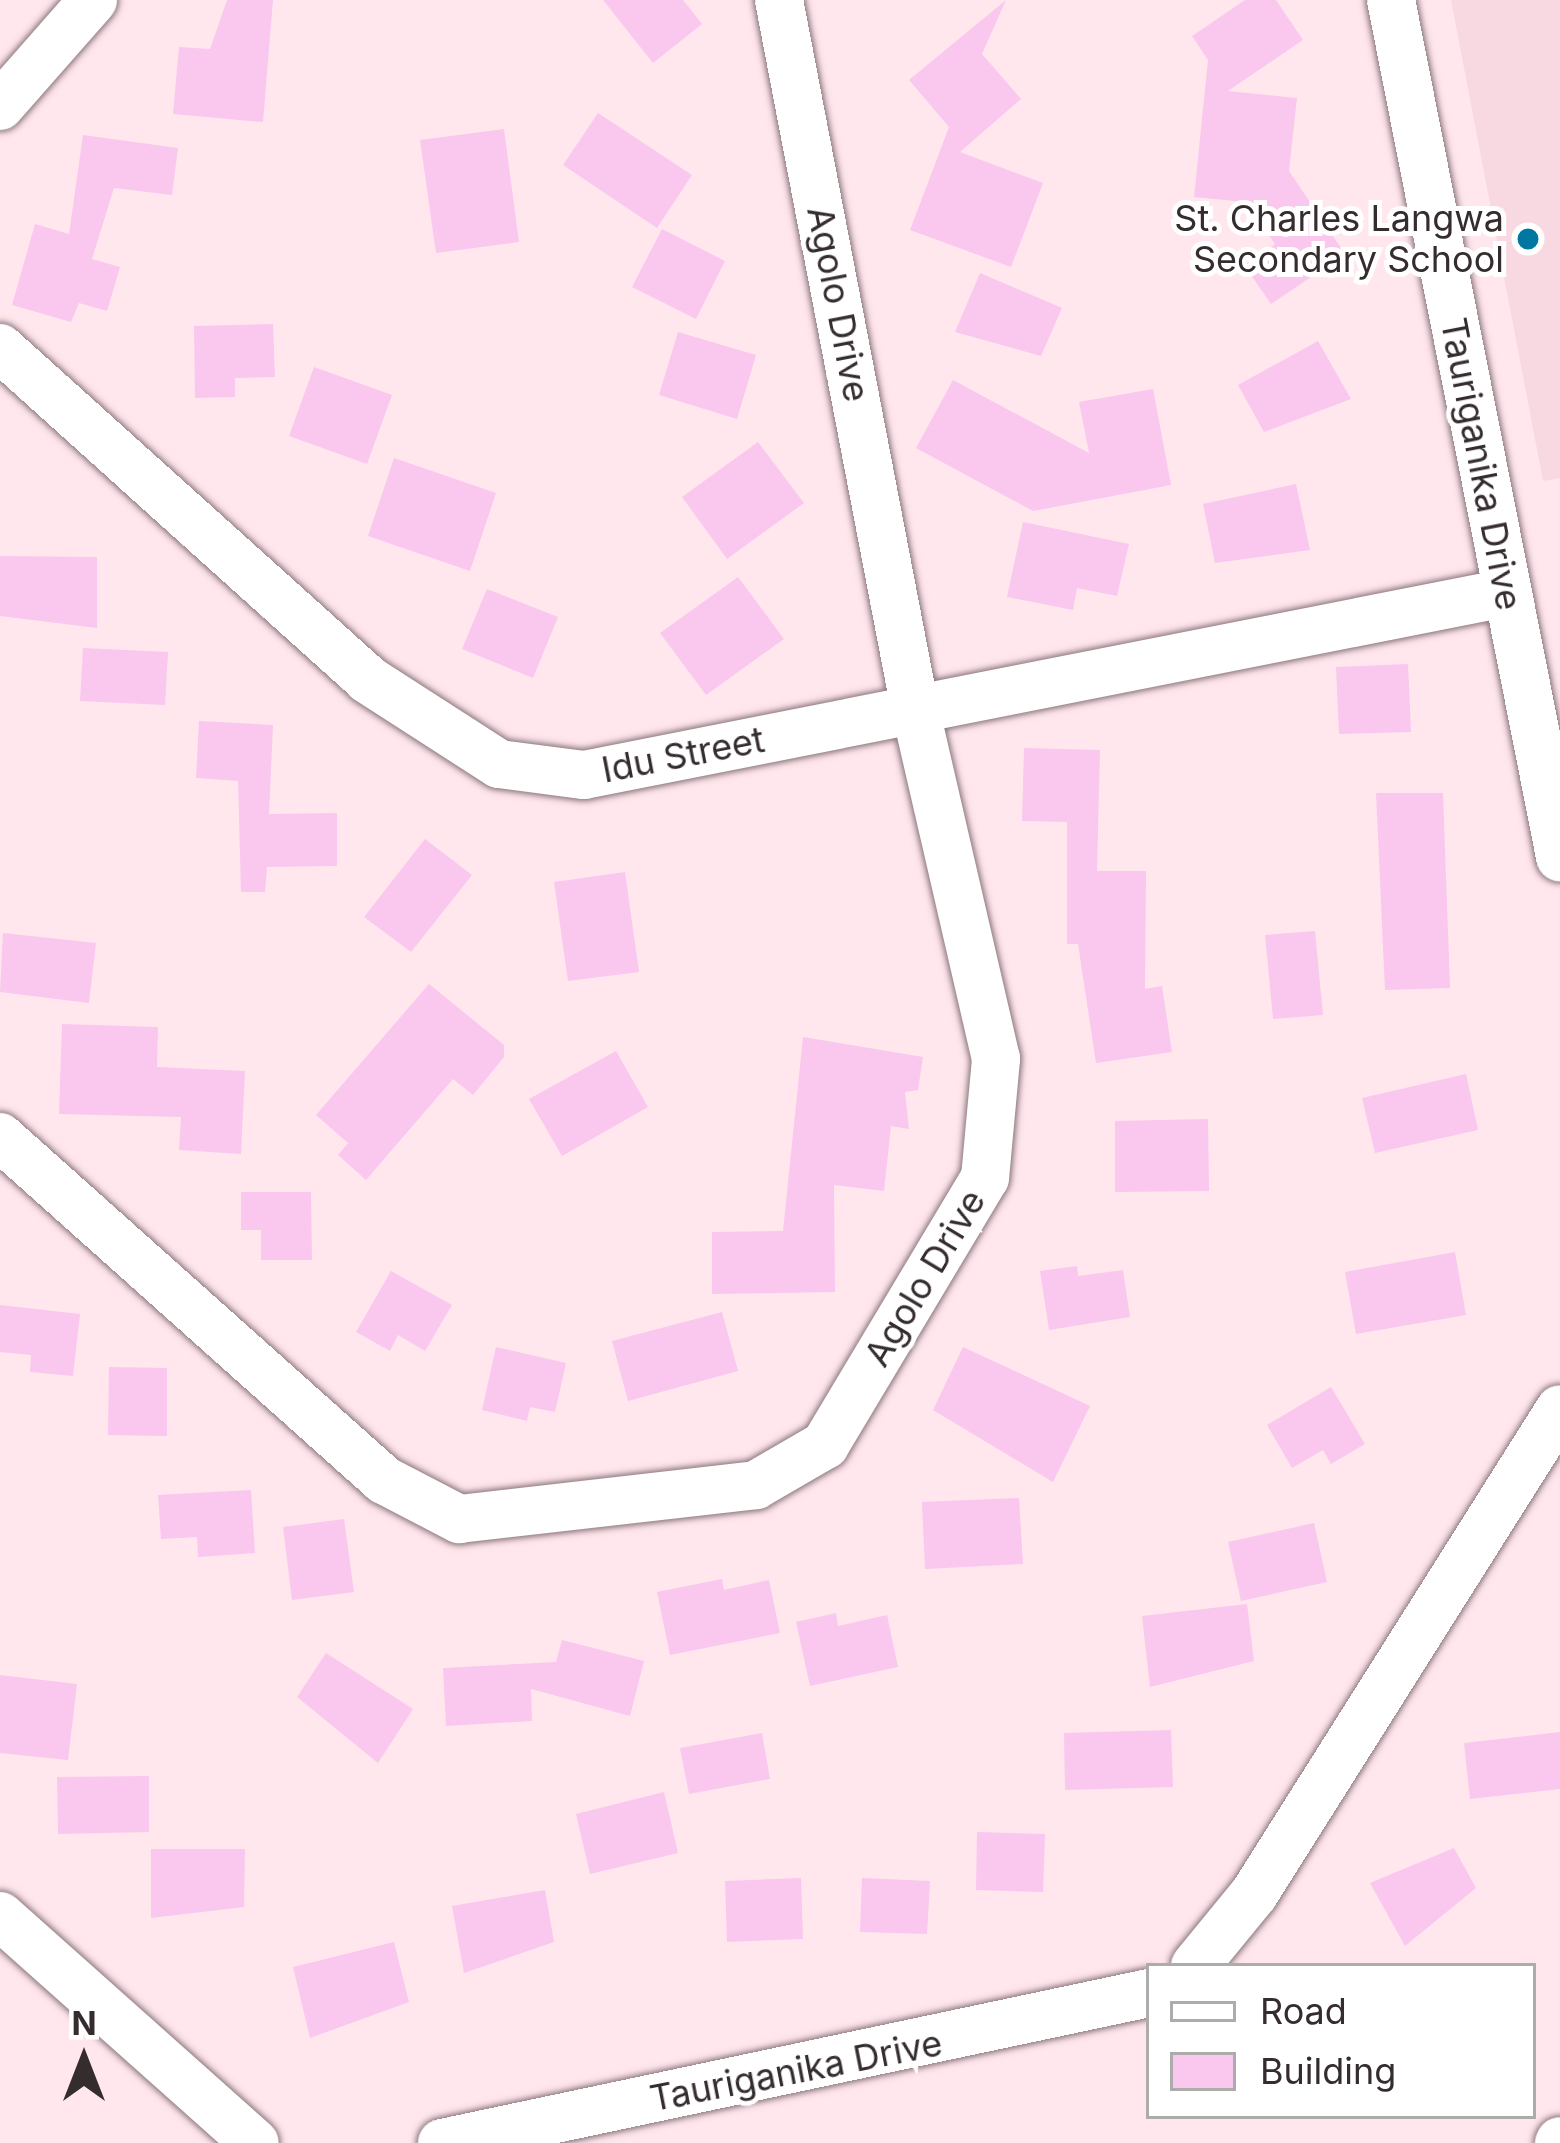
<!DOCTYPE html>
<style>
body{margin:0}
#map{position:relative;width:1560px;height:2143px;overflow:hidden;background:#ffe7ed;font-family:Inter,sans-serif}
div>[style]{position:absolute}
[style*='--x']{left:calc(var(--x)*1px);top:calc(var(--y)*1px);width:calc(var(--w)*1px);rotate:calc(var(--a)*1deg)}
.built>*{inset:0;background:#f9d9e1}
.building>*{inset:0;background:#fac7ef}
.roads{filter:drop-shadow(0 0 3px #8c777d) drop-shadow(0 0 3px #8c777d)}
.minor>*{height:48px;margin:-24px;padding:0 24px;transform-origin:24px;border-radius:24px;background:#fff}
.dots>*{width:33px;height:33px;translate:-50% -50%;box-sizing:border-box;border:6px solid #fff;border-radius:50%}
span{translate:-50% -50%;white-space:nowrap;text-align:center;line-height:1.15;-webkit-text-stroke:10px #fff;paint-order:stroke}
.poi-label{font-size:36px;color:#352c2e}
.right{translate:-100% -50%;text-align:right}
.street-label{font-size:36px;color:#352c2e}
.legend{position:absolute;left:1146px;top:1963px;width:390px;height:156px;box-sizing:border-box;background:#fff;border:3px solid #aeabab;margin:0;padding:15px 21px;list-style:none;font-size:36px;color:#352c2e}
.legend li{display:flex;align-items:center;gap:24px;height:60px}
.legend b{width:60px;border:3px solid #aeabab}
.north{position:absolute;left:24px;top:1999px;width:120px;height:120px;-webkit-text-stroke:9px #fff;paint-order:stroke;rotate:0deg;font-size:33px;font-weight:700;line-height:48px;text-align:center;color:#352c2e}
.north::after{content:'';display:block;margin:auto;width:42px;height:54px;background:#352c2e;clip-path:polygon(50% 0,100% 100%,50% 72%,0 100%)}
</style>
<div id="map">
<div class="built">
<i style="clip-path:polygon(1451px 0,1560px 0,1560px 478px,1543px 481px)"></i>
</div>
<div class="building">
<i style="clip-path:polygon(227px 0,273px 0,263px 122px,173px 114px,179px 47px,210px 49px)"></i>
<i style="clip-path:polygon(603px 0,683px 0,702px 24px,653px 63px)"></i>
<i style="clip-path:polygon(1006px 0,982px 54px,1021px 99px,960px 152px,1043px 183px,1011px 267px,910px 230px,949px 127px,909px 80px)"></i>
<i style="clip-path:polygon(1245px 0,1276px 0,1303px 40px,1228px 91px,1297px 98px,1289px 171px,1345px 254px,1271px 304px,1244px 265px,1275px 244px,1245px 202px,1194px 197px,1208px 60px,1192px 36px)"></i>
<i style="clip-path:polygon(598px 113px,692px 175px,657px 228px,563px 165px)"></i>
<i style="clip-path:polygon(504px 129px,519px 242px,436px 253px,420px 140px)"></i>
<i style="clip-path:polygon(83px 135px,178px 148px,172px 195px,114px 188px,92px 259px,120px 267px,107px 311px,79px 303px,71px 322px,12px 305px,35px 224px,69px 234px)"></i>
<i style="clip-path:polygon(662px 229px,725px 261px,696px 319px,632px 287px)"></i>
<i style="clip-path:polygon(980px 273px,1062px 308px,1041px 356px,955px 332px)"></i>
<i style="clip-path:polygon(273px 324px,275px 377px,235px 378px,235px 397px,195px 398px,194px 326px)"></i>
<i style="clip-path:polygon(678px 332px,756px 355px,737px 419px,659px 395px)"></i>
<i style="clip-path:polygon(1318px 341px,1351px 399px,1264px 432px,1238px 385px)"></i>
<i style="clip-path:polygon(314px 367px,392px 395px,367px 464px,289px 436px)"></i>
<i style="clip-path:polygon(953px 380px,1089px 453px,1079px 402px,1153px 389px,1171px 485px,1033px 511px,916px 448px)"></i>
<i style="clip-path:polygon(758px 442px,804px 503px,727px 559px,682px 497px)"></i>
<i style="clip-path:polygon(394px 458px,496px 493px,470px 571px,368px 536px)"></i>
<i style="clip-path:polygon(1296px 484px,1310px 550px,1215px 563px,1203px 504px)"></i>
<i style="clip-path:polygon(1023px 522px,1129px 544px,1117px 596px,1077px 588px,1073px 610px,1007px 597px)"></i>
<i style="clip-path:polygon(0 556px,97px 557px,97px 628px,0 616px)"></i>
<i style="clip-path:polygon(738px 577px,784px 639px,706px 695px,660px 633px)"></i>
<i style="clip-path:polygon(487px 589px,558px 617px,533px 678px,462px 649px)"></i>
<i style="clip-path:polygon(83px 648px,168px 652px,165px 705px,80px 701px)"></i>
<i style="clip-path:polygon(1408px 664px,1411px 732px,1339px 734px,1336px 667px)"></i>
<i style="clip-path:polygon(199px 721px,273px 725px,269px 814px,337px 813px,337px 866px,267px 867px,265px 892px,241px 892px,238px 781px,196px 778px)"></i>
<i style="clip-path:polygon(1024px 748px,1100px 750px,1097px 871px,1146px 871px,1145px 989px,1162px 986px,1172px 1052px,1096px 1063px,1078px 944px,1067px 944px,1067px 822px,1022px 821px)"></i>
<i style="clip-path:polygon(1376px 793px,1443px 793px,1450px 988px,1385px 990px)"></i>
<i style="clip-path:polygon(425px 839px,472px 875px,411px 952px,364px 917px)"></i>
<i style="clip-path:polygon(625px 872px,639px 972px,568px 981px,554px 882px)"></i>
<i style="clip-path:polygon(1315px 931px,1323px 1015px,1273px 1019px,1265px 935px)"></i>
<i style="clip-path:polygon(3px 933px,96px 943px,89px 1003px,0 992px)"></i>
<i style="clip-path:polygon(429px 984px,504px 1045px,504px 1057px,473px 1095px,453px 1079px,366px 1180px,338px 1155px,348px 1143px,316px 1115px)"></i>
<i style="clip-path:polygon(62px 1024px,158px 1027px,157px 1067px,245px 1071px,241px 1154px,179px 1150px,181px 1117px,59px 1114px)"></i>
<i style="clip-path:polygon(803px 1037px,923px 1057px,918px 1090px,905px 1092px,909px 1129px,891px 1126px,884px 1191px,834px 1185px,835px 1292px,712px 1294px,712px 1232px,783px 1231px)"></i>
<i style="clip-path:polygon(616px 1051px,648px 1107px,562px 1156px,529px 1099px)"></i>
<i style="clip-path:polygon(1466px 1074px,1478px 1130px,1375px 1153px,1362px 1098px)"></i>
<i style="clip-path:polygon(1208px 1119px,1209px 1191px,1115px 1192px,1115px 1121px)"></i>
<i style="clip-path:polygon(241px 1192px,311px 1192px,312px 1260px,261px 1260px,261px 1230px,241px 1230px)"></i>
<i style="clip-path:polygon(1455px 1252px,1466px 1315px,1356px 1334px,1345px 1272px)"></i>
<i style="clip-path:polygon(1077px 1266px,1078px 1276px,1123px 1270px,1130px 1317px,1049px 1330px,1040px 1271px)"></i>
<i style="clip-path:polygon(391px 1271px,452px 1305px,425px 1351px,398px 1335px,390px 1351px,356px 1332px)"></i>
<i style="clip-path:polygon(0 1305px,80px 1314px,73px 1376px,30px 1372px,31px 1355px,0 1352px)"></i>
<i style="clip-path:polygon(722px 1312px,738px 1371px,628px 1401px,612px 1341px)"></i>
<i style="clip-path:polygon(496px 1347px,566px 1363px,555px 1412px,530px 1407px,527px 1421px,482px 1410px)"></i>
<i style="clip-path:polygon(963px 1347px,1090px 1406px,1053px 1482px,933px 1410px)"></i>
<i style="clip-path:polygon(109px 1367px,167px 1368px,167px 1436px,108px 1435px)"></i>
<i style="clip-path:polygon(1331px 1387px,1365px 1444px,1331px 1464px,1323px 1450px,1292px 1468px,1267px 1425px)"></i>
<i style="clip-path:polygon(251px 1490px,255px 1553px,198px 1557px,197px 1537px,161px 1539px,158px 1495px)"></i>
<i style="clip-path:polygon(1019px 1498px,1023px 1564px,925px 1569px,922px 1502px)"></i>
<i style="clip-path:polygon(344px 1519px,354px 1592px,292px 1600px,283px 1527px)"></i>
<i style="clip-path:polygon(1314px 1523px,1327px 1582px,1241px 1601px,1228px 1542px)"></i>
<i style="clip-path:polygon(722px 1579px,724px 1590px,769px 1580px,780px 1633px,670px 1655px,657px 1592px)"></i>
<i style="clip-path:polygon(1247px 1604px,1254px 1661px,1150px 1687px,1142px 1616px)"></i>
<i style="clip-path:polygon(836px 1613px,838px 1626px,887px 1615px,898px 1667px,810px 1686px,796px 1622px)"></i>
<i style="clip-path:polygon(562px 1640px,644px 1661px,630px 1716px,531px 1689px,532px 1721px,446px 1726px,443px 1668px,556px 1662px)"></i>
<i style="clip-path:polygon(326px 1653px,413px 1709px,378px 1763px,297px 1697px)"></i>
<i style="clip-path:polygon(0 1675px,77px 1684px,68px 1760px,0 1753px)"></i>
<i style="clip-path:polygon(1171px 1730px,1173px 1787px,1065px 1790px,1064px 1733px)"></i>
<i style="clip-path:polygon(1560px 1732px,1560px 1789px,1470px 1799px,1464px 1743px)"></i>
<i style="clip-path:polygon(762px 1733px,770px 1779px,689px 1794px,680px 1748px)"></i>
<i style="clip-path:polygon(149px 1776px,149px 1832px,58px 1834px,57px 1777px)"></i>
<i style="clip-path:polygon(664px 1792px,678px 1853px,590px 1874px,576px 1814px)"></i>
<i style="clip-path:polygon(977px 1832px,1045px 1834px,1043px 1892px,976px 1890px)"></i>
<i style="clip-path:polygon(1454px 1848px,1476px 1888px,1405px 1946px,1370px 1883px)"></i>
<i style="clip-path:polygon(151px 1849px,245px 1849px,244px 1907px,151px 1918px)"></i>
<i style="clip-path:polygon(801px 1878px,803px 1939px,727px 1942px,725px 1881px)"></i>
<i style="clip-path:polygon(862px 1878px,930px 1881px,927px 1934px,860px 1932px)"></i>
<i style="clip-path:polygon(545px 1890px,554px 1942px,464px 1973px,452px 1906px)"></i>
<i style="clip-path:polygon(394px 1942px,409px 2002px,310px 2038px,293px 1967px)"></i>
</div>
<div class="roads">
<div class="minor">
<i style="--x:1391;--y:0;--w:874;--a:78.84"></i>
<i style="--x:0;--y:106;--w:141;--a:-48.7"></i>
<i style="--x:0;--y:348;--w:494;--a:42"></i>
<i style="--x:367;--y:679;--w:157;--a:32.8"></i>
<i style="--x:499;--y:764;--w:86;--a:7.4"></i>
<i style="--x:584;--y:775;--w:939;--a:-11.18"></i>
<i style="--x:0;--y:1137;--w:515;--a:41.77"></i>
<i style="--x:384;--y:1480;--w:85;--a:27.5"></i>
<i style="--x:459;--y:1519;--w:299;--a:-6.5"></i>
<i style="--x:756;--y:1485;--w:80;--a:-30.1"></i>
<i style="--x:825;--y:1445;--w:311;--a:-59.1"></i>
<i style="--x:985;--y:1178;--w:120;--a:-84.7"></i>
<i style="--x:996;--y:1059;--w:359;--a:-103"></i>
<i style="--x:915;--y:709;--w:722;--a:-100.86"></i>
<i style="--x:0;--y:1916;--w:341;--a:41.7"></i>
<i style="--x:1195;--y:1966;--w:93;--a:-50.7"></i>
<i style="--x:1254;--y:1894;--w:573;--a:-57.75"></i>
<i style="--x:442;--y:2143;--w:723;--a:-11.98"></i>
<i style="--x:1559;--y:2143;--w:2;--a:-63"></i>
</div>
</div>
<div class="dots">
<i style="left:1528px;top:239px;background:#0077a0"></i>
</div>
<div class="poi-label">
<span class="right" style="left:1504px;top:239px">St. Charles Langwa<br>Secondary School</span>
</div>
<div class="street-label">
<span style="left:838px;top:304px;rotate:79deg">Agolo Drive</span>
<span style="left:1481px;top:464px;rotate:79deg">Tauriganika Drive</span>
<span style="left:683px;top:755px;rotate:-11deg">Idu Street</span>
<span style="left:925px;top:1278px;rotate:-59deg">Agolo Drive</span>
<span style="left:796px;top:2071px;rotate:-11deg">Tauriganika Drive</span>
</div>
<ul class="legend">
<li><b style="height:15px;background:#fff"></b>Road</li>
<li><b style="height:33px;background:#fac7ef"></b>Building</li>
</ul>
<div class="north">N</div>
</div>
